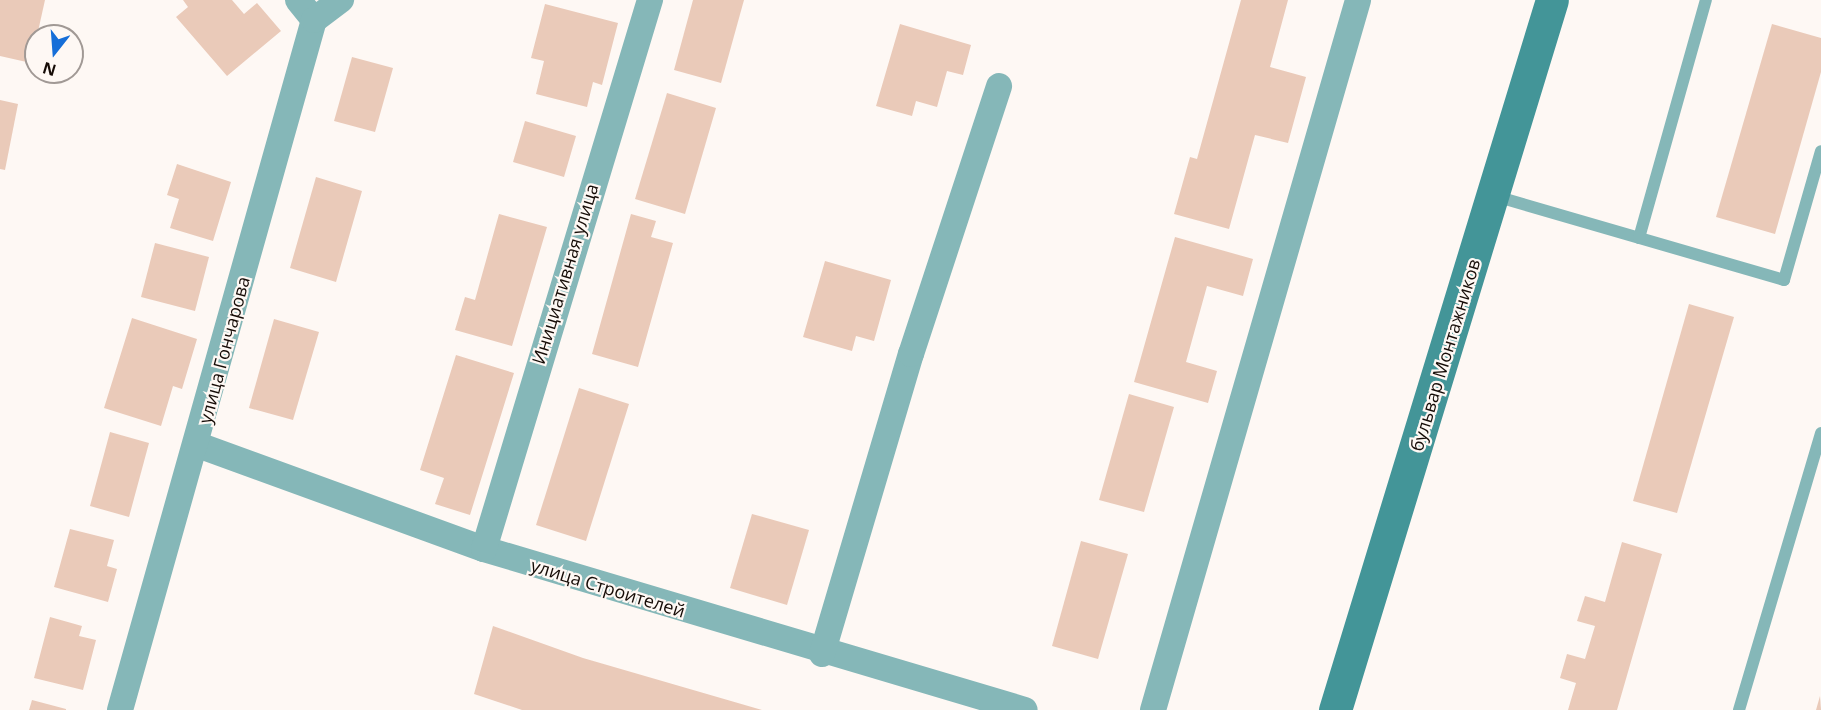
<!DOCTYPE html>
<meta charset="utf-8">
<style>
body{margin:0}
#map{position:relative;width:1821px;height:710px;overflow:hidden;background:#fef8f4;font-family:"Open Sans",sans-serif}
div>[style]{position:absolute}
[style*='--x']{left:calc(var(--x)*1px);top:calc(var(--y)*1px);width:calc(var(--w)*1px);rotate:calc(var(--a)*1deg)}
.building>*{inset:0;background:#eacab9}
.lane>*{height:12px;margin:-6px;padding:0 6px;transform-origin:6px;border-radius:6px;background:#85b7b8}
.street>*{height:26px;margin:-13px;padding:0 13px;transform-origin:13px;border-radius:13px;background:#85b7b8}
.secondary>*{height:33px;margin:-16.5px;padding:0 16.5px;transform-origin:16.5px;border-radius:16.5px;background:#439598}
span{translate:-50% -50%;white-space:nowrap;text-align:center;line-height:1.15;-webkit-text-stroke:4.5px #fef8f4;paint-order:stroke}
.street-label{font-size:18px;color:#150b06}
.north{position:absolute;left:24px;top:24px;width:60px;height:60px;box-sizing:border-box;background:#fef8f4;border:2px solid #a19995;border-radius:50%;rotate:197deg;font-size:16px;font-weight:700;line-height:24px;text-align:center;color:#150b06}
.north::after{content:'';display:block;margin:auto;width:21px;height:27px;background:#166ed8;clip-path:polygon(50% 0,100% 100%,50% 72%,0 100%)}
</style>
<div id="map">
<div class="building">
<i style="clip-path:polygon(0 0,45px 0,31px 63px,0 56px)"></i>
<i style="clip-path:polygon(183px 0,232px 0,244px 14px,257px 3px,281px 31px,227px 76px,176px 17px,188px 7px)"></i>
<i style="clip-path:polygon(693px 0,744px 0,721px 83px,674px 70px)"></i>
<i style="clip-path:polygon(1241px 0,1288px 0,1270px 67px,1306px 77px,1288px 143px,1255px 135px,1229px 229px,1174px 214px,1190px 157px,1197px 159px)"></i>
<i style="clip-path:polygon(545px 4px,618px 23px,602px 85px,593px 82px,587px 107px,536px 94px,544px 61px,531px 58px)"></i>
<i style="clip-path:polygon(900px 24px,971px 45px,963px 75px,947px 71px,937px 107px,916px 101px,912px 116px,876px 106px)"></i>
<i style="clip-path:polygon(1772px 24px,1821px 38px,1821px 72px,1775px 234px,1716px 217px)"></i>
<i style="clip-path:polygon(352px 57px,393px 68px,375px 132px,334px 121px)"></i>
<i style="clip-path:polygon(667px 93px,716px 108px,685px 214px,635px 199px)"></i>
<i style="clip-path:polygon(0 100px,18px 104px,5px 170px,0 169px)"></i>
<i style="clip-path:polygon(525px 121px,576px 136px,564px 177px,513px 162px)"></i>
<i style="clip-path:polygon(177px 164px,231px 182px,213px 241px,170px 228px,179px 199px,167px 195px)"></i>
<i style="clip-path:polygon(316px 177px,362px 191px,336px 282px,290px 268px)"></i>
<i style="clip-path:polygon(499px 214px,547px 227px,512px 346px,455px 330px,465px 297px,475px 300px)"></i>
<i style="clip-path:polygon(631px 214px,656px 221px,651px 237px,673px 243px,638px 367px,592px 354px)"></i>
<i style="clip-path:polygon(1175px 237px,1253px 259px,1243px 296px,1207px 286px,1186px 362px,1217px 371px,1208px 403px,1134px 382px)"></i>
<i style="clip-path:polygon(155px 243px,209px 257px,195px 311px,141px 297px)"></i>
<i style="clip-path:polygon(825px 261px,891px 280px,874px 341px,856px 336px,852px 351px,803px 337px)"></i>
<i style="clip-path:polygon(1689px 304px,1734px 317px,1677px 513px,1633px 501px)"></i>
<i style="clip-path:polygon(132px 318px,197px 339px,182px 389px,173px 386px,161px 426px,104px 408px)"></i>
<i style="clip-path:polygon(274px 319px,319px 332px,293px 420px,249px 408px)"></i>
<i style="clip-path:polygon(456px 355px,514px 373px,470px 515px,435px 504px,444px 478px,420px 470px)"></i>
<i style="clip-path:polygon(579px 388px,629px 404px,586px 541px,536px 525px)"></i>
<i style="clip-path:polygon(1129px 394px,1174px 407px,1144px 512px,1099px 500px)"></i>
<i style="clip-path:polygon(110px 432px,149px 443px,129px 517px,90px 506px)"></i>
<i style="clip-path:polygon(752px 514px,809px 530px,787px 605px,730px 588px)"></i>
<i style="clip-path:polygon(70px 529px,114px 540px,107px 566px,117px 569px,108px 602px,54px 587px)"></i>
<i style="clip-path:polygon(1081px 541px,1128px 554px,1098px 659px,1052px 646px)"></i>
<i style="clip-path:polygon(1622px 542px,1662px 554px,1617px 710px,1568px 710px,1576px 683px,1560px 678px,1567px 654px,1585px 659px,1595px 626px,1577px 621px,1585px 596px,1605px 602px)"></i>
<i style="clip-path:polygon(50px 617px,82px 626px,79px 636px,96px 640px,83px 690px,34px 678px)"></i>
<i style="clip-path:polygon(493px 626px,583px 658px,762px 710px,522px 710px,474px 694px)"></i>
<i style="clip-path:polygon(1820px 696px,1821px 710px,1816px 710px)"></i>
<i style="clip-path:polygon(32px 700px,66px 709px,66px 710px,29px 710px)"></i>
</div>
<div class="lane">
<i style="--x:1495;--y:196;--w:301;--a:16.2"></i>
<i style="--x:1784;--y:280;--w:134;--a:-74"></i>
<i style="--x:1639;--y:238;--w:247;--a:-74.3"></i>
<i style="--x:1739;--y:710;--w:289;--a:-73.5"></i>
</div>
<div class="street">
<i style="--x:298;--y:0;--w:26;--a:51"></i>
<i style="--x:198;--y:445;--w:304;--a:20"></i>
<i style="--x:484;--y:549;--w:564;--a:16.57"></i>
<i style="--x:484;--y:549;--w:574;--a:-73.18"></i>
<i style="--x:822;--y:654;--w:313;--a:-73.5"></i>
<i style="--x:911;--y:354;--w:282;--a:-71.8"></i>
<i style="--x:120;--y:710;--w:717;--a:-74.3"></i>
<i style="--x:314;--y:20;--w:34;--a:-37"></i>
<i style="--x:1153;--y:710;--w:739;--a:-73.89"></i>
</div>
<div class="secondary">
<i style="--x:1335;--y:710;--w:742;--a:-73.01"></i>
</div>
<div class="street-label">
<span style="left:565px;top:274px;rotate:-73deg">Инициативная улица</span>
<span style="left:224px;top:350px;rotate:-75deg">улица Гончарова</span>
<span style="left:1445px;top:355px;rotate:-73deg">бульвар Монтажников</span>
<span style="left:608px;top:588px;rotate:17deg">улица Строителей</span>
</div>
<div class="north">N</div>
</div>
